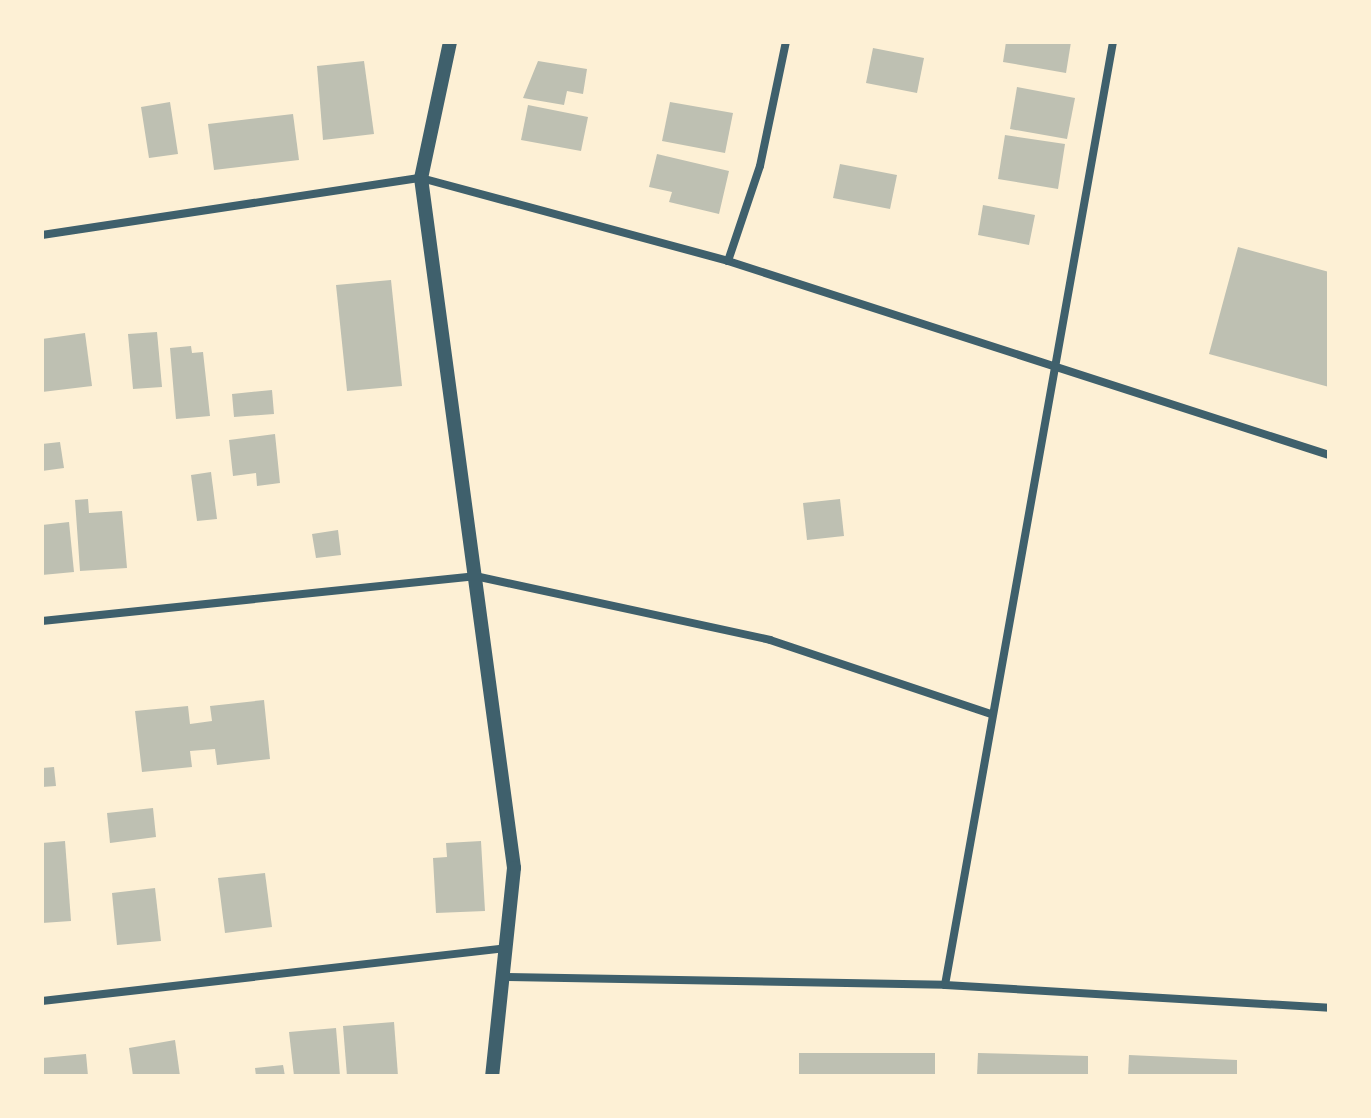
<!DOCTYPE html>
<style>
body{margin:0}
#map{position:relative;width:1371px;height:1118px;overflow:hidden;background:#fdf0d5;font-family:Karla,sans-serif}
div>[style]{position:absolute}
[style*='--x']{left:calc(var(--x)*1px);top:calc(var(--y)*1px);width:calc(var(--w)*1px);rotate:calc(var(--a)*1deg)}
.building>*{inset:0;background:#bec0b2}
.minor>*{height:8px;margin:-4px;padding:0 4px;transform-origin:4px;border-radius:4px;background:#3f606c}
.tertiary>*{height:14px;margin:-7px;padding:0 7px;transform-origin:7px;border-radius:7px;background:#3f606c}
span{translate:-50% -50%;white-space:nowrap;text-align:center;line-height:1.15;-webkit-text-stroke:6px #fdf0d5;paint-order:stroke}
.frame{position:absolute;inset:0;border:44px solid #fdf0d5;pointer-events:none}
</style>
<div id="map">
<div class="building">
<i style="clip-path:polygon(1006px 42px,1071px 42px,1066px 73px,1003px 62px)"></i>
<i style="clip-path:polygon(873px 48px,924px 58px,917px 93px,866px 83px)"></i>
<i style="clip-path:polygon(364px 61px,374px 134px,323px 140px,317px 66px)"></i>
<i style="clip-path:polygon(538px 61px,587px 69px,583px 94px,567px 91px,564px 105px,523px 98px)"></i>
<i style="clip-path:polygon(1017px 87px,1075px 98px,1067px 139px,1010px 129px)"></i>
<i style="clip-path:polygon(170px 102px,178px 154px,149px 158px,141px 107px)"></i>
<i style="clip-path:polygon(670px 102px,733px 113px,725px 153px,662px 141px)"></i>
<i style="clip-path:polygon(528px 105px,588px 117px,581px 151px,521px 140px)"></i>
<i style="clip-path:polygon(293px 114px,299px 160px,214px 170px,208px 124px)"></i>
<i style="clip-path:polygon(1005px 135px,1065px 144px,1058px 189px,998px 179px)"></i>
<i style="clip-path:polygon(657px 154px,729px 171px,719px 214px,669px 202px,672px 192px,649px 187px)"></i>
<i style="clip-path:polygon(840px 164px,897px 175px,890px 209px,833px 198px)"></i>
<i style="clip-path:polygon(983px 205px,1035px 215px,1029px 245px,978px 235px)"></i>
<i style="clip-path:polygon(1238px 247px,1329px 272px,1329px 387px,1209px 354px)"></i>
<i style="clip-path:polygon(391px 280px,402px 386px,347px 391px,336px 285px)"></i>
<i style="clip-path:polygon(157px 332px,162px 387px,133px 389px,128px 334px)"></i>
<i style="clip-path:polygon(85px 333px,92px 386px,42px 392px,42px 339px)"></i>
<i style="clip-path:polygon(191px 346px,192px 353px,203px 352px,210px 416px,176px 419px,170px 348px)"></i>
<i style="clip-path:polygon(272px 390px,274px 414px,234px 417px,232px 394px)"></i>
<i style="clip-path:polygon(275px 434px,280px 483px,257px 486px,256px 473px,233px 476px,229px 440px)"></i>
<i style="clip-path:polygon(60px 442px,64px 468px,42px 471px,42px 444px)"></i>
<i style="clip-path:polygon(211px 472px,217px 519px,197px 521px,191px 475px)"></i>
<i style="clip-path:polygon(88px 499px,89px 513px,122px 511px,127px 568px,80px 571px,75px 500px)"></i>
<i style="clip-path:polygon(840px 499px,844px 536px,807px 540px,803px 503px)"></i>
<i style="clip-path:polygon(69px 522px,74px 572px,42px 575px,42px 525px)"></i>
<i style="clip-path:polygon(338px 530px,341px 555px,316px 558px,312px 534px)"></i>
<i style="clip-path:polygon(264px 700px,270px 759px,217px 765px,215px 749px,190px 751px,192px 767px,142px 772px,135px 711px,188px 706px,190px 724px,212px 721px,210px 706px)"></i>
<i style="clip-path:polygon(54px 767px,56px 786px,42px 787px,42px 768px)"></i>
<i style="clip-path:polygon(153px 808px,156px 837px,110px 843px,107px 813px)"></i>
<i style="clip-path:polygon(65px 841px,71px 921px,42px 923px,42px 843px)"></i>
<i style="clip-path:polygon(481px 841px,485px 911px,436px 913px,433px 858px,447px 857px,446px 843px)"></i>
<i style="clip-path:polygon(265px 873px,272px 927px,225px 933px,218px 878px)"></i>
<i style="clip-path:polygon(155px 888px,161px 941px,117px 945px,112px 893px)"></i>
<i style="clip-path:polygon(394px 1022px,398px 1076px,347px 1076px,343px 1026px)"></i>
<i style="clip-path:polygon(336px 1028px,340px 1076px,294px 1076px,289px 1032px)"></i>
<i style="clip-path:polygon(175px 1040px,180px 1076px,133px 1076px,129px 1048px)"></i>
<i style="clip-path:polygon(799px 1053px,935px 1053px,935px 1076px,799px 1076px)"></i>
<i style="clip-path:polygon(978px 1053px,1088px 1056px,1088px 1076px,977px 1076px)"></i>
<i style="clip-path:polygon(86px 1054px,88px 1076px,43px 1076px,42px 1058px)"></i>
<i style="clip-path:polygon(1129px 1055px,1237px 1060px,1237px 1076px,1128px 1076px)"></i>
<i style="clip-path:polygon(283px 1065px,285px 1076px,256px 1076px,255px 1068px)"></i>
</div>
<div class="minor">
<i style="--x:42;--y:235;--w:383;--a:-8.6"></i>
<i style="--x:421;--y:178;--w:318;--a:15.1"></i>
<i style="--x:728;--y:261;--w:632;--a:17.89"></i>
<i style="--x:728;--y:261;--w:100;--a:-71.4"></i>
<i style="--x:760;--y:166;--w:127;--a:-78.2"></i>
<i style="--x:42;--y:621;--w:435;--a:-5.9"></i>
<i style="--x:475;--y:576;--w:302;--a:12.2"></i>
<i style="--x:770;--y:640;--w:233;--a:18.5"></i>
<i style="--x:506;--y:977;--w:439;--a:1"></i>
<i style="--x:945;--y:985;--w:958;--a:-79.9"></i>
<i style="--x:945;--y:985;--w:385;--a:3.4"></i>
<i style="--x:42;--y:1001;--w:467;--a:-6.5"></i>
</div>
<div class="tertiary">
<i style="--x:450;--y:42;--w:139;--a:102"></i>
<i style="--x:421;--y:178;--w:696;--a:82.32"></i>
<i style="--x:514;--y:868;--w:209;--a:96"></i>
</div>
<div class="frame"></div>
</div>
